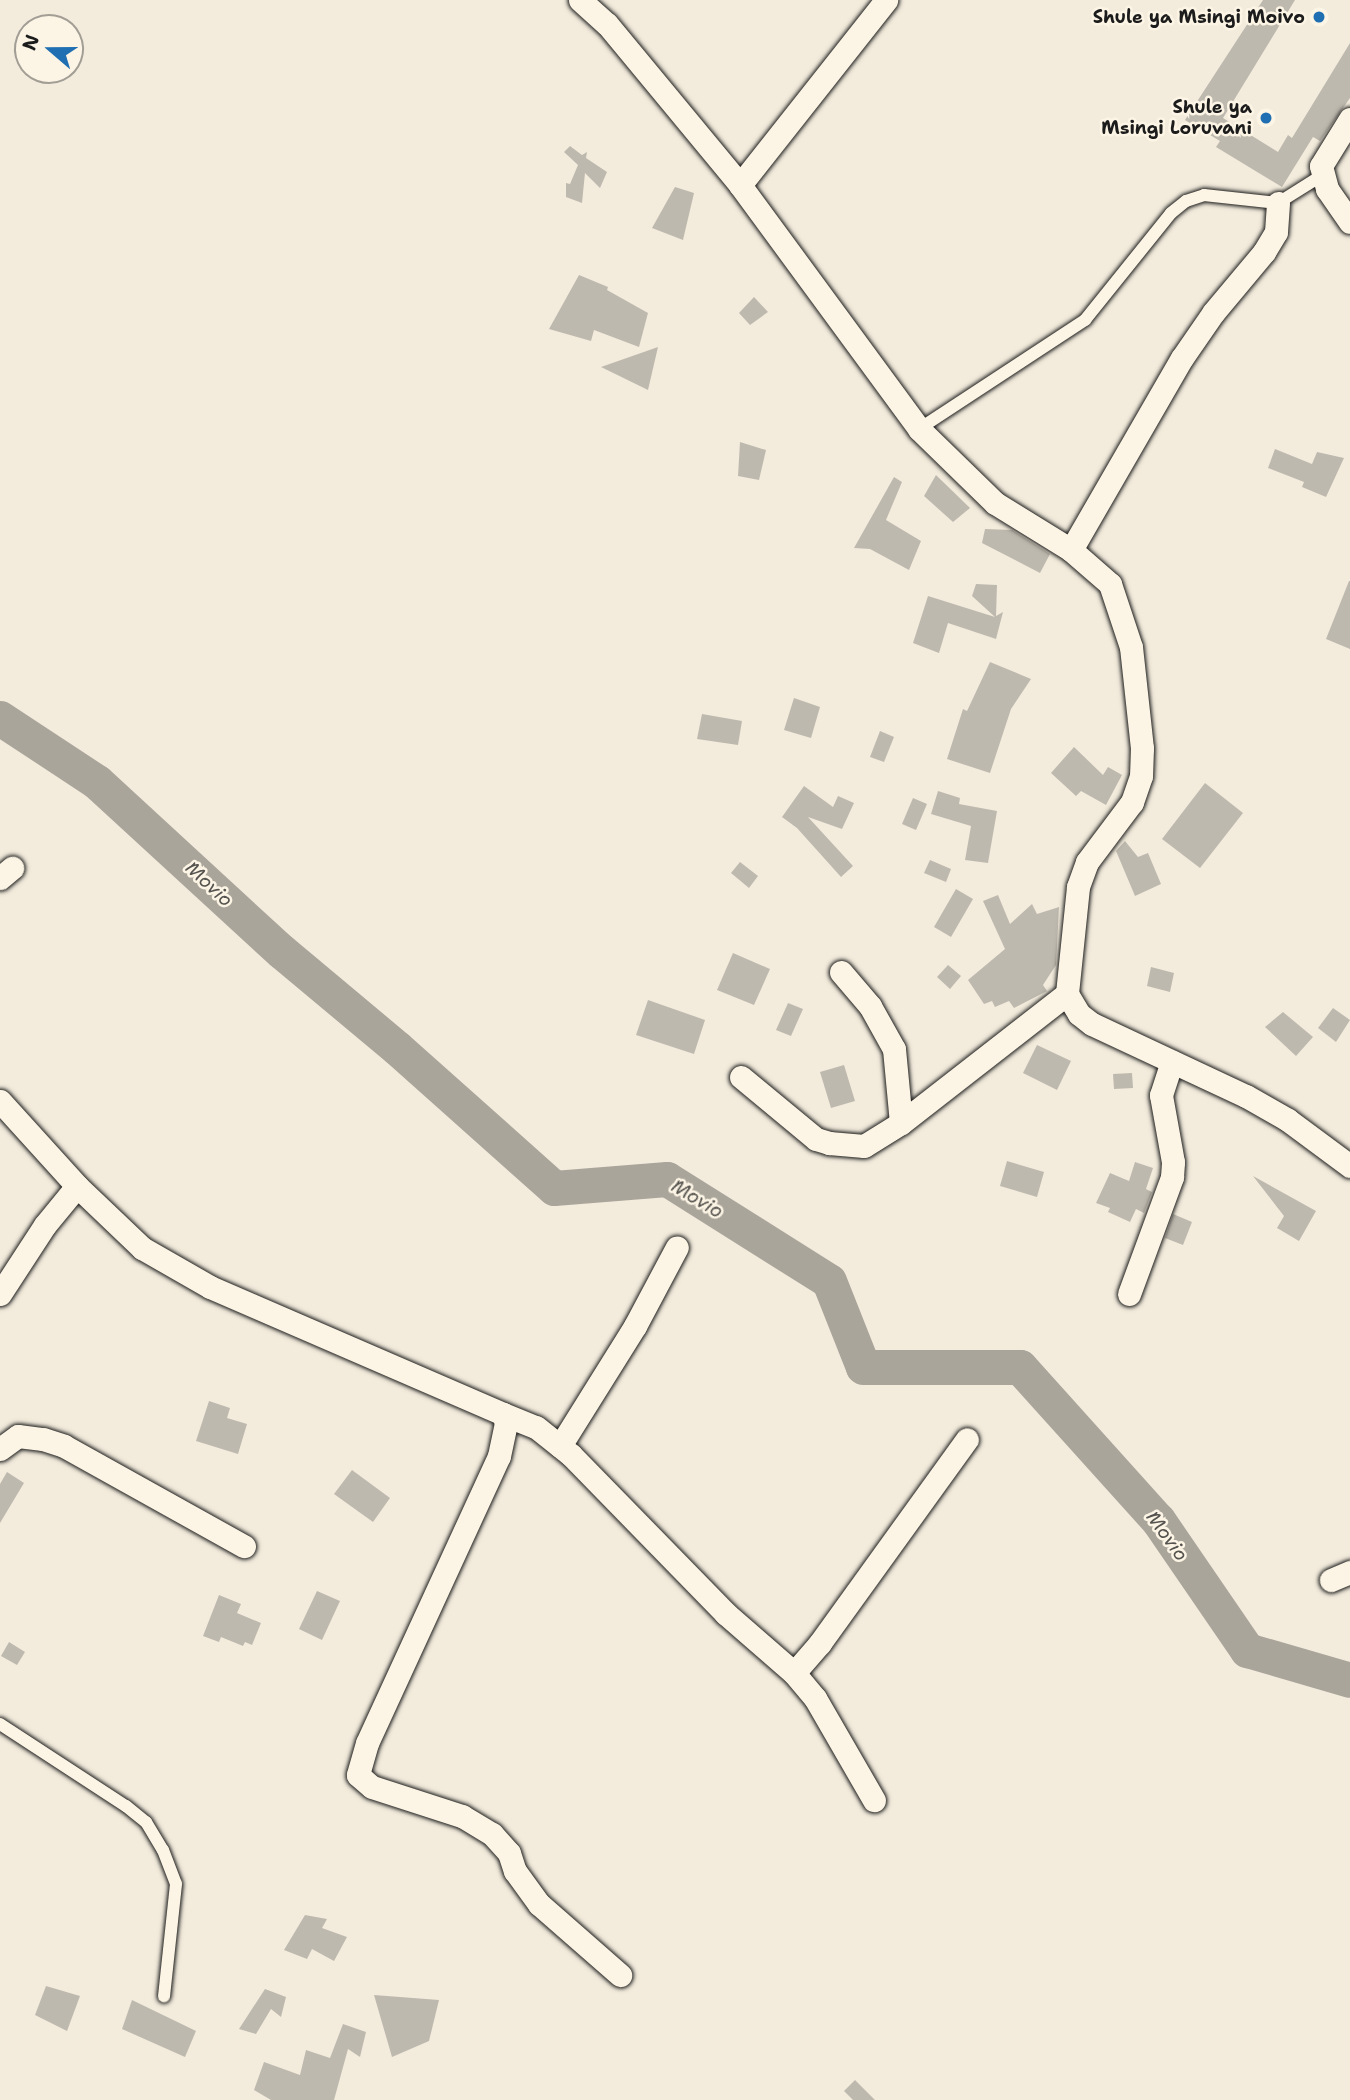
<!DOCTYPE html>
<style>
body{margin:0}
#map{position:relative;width:1350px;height:2100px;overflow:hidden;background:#f3ecdd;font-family:"Shantell Sans",sans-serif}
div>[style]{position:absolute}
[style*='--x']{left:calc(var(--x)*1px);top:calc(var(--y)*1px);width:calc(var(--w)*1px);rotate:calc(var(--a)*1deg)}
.river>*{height:35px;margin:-17.5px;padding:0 17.5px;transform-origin:17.5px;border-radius:17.5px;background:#aaa59b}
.building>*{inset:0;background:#beb9ae}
.roads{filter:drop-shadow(0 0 2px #1c1c1c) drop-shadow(0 0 2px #1c1c1c)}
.lane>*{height:12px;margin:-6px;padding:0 6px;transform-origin:6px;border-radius:6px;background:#fcf5e5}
.street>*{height:23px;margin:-11.5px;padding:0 11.5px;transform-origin:11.5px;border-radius:11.5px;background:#fcf5e5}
.dots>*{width:19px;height:19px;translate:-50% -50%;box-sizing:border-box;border:4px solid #fcf5e5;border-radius:50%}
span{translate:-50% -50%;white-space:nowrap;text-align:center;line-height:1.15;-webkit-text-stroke:5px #fcf5e5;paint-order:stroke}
.poi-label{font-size:18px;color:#1c1c1c;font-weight:700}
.right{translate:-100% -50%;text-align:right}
.water-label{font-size:19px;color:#55534f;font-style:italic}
.north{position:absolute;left:14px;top:14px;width:70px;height:70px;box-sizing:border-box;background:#fcf5e5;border:2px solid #a29e95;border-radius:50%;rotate:290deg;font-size:19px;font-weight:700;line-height:28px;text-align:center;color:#1c1c1c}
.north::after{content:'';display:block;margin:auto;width:24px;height:32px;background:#1f6fb2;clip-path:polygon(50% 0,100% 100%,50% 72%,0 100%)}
</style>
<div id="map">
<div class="river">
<i style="--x:0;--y:718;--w:116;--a:33.4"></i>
<i style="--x:97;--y:782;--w:250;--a:42.6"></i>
<i style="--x:281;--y:951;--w:151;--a:39.9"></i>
<i style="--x:397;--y:1048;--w:210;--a:41.7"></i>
<i style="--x:554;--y:1188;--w:113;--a:-4.6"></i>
<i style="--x:667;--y:1179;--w:191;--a:32.2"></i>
<i style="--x:829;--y:1281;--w:92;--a:68.4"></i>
<i style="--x:863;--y:1367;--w:157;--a:0"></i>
<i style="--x:1020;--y:1367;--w:206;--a:48"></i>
<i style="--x:1158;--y:1520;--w:158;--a:55.6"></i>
<i style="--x:1247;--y:1650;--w:107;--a:16.2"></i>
</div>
<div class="building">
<i style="clip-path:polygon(1263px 0,1295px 0,1223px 118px,1278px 152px,1288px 135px,1292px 138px,1350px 43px,1350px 98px,1320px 141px,1313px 137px,1282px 187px,1216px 147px,1220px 141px,1185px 120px)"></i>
<i style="clip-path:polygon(570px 146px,582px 155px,587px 152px,586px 158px,607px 172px,600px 188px,585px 173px,582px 203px,566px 197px,566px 183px,570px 184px,578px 165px,564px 152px)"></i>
<i style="clip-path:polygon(675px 187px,694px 193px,683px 240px,652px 228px)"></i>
<i style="clip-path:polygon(579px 275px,608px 287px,607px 290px,648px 313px,639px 347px,594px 330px,591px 341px,549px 329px)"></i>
<i style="clip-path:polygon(754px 297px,768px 312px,750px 325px,739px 313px)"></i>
<i style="clip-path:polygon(658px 347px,648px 390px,601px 367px)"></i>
<i style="clip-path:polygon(740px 442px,766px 450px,759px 480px,738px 476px)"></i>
<i style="clip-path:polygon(1275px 449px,1312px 464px,1317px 452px,1344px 458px,1326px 497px,1302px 487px,1304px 482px,1268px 468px)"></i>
<i style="clip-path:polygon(936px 475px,970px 508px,953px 522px,924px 496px)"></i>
<i style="clip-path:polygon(894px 477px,902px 482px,886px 520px,921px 541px,909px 570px,870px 549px,854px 548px)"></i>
<i style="clip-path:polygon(985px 529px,1012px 530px,1050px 554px,1040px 573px,982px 543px)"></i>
<i style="clip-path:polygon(1349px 581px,1350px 581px,1350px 649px,1326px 639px)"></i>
<i style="clip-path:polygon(976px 584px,997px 585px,996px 616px,1003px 612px,996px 639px,948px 623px,939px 653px,913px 643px,928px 596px,995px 617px,972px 596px)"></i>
<i style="clip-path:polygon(990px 662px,1031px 679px,1011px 709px,990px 773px,947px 759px,963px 709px,967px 711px)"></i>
<i style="clip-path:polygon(794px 698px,820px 707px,811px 738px,784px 730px)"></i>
<i style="clip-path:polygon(702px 714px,742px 721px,738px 745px,697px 739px)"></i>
<i style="clip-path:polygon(880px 731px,894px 737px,884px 762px,870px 757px)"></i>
<i style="clip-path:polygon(1074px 747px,1103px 775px,1108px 767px,1122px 775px,1106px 805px,1081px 791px,1076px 796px,1051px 773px)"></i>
<i style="clip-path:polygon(1205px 783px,1243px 813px,1200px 868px,1162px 839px)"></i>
<i style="clip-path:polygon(804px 786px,833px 807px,838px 796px,854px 803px,842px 829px,808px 817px,853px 866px,841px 877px,797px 828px,782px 817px)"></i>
<i style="clip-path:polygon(938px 791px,960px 798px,959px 804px,997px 811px,988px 863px,965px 860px,971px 826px,931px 814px)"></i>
<i style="clip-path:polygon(913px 798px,927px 804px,916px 830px,902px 824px)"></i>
<i style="clip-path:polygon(1125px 841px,1138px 857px,1148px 853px,1161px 884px,1135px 896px,1116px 851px)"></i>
<i style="clip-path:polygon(930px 860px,951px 869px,946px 882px,924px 873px)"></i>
<i style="clip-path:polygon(740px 862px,758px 876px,749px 888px,731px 873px)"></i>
<i style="clip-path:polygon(956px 889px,973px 899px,951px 937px,934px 927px)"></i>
<i style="clip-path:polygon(998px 895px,1010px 924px,1032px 904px,1037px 914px,1059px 907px,1056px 965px,1043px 985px,1047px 991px,1014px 1008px,1009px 1001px,995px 1007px,992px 1001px,984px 1004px,968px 980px,1005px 949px,983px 901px)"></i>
<i style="clip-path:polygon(733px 953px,770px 969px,754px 1005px,717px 990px)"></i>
<i style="clip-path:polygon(948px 965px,961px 976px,950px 989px,937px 977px)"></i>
<i style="clip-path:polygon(1151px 967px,1174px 973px,1170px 992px,1147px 986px)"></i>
<i style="clip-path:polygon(648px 1000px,705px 1020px,694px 1054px,636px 1035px)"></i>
<i style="clip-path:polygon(788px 1003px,803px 1009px,791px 1036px,776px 1030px)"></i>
<i style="clip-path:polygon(1333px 1008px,1350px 1020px,1336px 1042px,1318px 1028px)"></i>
<i style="clip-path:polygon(1283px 1012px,1313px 1037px,1296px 1056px,1265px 1027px)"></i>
<i style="clip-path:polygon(1037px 1045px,1071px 1061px,1057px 1090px,1023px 1073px)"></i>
<i style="clip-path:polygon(844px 1065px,855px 1101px,831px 1108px,820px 1072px)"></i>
<i style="clip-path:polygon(1132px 1073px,1133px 1088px,1114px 1089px,1113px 1074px)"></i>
<i style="clip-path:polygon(1007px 1161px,1044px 1172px,1037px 1197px,1000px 1186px)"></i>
<i style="clip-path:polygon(1135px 1162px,1153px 1168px,1146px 1189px,1152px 1192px,1144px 1213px,1136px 1209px,1130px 1222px,1108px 1212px,1110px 1208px,1096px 1203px,1110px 1173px,1129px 1181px)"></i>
<i style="clip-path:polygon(1253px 1176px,1316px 1211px,1299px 1241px,1277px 1228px,1284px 1216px)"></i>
<i style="clip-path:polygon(1173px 1214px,1192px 1222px,1183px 1245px,1165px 1238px)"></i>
<i style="clip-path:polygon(209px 1401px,230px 1408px,227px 1418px,247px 1424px,238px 1454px,196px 1441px)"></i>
<i style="clip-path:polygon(352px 1470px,390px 1498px,373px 1522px,334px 1494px)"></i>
<i style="clip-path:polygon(7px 1472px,24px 1483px,0 1523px,0 1484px)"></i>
<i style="clip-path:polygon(317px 1591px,340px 1601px,322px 1640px,299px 1629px)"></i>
<i style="clip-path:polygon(219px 1595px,241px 1604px,237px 1613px,261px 1623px,252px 1645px,245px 1642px,243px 1646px,221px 1637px,219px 1642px,203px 1636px)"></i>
<i style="clip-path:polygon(9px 1642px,25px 1652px,17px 1665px,1px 1656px)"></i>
<i style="clip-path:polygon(305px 1915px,327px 1919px,322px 1928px,347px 1937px,334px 1961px,312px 1949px,307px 1959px,284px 1950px)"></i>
<i style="clip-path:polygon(46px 1986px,80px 1996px,67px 2031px,35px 2015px)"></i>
<i style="clip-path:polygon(265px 1989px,286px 1997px,281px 2017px,271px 2009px,256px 2034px,239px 2029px)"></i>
<i style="clip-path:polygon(374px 1995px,439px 2000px,429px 2041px,392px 2057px)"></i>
<i style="clip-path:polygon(132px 2000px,196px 2031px,185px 2057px,122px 2029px)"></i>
<i style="clip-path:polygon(343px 2024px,366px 2032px,360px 2057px,348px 2049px,334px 2100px,271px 2100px,254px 2090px,264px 2062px,300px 2075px,306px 2050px,330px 2058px)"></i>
<i style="clip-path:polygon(855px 2080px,875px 2100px,853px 2100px,844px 2091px)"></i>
</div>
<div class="roads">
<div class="lane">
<i style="--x:919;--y:429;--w:199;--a:-33.3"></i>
<i style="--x:1085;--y:320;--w:137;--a:-51.2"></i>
<i style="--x:1171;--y:213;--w:19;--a:-39"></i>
<i style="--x:1186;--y:201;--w:19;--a:-18"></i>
<i style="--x:1204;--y:195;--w:74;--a:6.2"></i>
<i style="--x:1278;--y:203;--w:51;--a:-32.1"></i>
<i style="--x:0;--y:1724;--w:150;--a:33.1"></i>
<i style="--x:126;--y:1806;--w:26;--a:39"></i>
<i style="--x:146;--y:1822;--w:33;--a:59"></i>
<i style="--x:163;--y:1850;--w:36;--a:69"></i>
<i style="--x:176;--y:1884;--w:113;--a:96.1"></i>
</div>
<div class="street">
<i style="--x:580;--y:0;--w:36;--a:42"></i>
<i style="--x:607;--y:24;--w:209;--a:50.4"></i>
<i style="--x:740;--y:185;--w:303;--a:53.7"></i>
<i style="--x:919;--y:429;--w:106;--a:44.2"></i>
<i style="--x:995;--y:503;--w:89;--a:31.7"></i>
<i style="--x:1071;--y:550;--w:52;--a:41.1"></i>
<i style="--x:1110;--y:584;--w:66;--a:71.6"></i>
<i style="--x:1131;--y:647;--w:102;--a:83.8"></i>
<i style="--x:1142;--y:748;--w:28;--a:92"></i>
<i style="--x:1141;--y:776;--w:28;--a:109"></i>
<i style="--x:1132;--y:802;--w:75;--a:126.9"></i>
<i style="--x:1087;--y:862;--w:27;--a:110"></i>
<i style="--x:1078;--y:887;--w:108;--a:95.9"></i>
<i style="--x:1067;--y:994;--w:23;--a:59"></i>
<i style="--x:1079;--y:1014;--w:16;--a:38"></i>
<i style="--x:1092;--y:1024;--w:170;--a:25.1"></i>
<i style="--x:1246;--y:1096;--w:48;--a:29.7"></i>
<i style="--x:1288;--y:1120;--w:77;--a:36.6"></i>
<i style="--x:1350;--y:119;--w:55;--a:121.7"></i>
<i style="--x:1321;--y:166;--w:24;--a:75"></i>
<i style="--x:1327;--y:189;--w:40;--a:55.1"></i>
<i style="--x:740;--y:185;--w:236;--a:-51.7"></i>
<i style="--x:1071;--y:550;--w:222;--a:-60"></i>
<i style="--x:1182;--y:358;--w:55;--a:-55.4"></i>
<i style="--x:1213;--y:313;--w:80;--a:-50.1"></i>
<i style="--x:1264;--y:252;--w:23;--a:-59"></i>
<i style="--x:1276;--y:232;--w:29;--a:-86"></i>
<i style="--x:0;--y:878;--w:16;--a:-40"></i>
<i style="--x:841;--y:972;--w:45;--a:49.5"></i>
<i style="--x:870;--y:1006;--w:49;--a:60.8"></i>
<i style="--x:894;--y:1049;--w:74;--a:84.6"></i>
<i style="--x:741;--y:1077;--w:97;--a:39.6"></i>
<i style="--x:816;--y:1139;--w:14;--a:17"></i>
<i style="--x:829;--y:1143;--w:35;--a:5"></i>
<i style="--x:864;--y:1146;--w:44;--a:-31.9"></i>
<i style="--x:901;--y:1123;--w:210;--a:-37.9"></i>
<i style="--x:0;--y:1101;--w:115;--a:47.8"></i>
<i style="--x:77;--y:1186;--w:90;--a:43.6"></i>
<i style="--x:142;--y:1248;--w:78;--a:29.8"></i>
<i style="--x:210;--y:1287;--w:319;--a:23.4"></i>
<i style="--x:503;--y:1414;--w:9;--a:72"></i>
<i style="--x:506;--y:1423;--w:34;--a:102"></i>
<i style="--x:499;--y:1456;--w:316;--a:114.7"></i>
<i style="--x:367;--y:1743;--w:33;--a:106"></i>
<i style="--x:358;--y:1775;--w:18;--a:41"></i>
<i style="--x:372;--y:1787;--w:95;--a:17.9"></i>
<i style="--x:462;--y:1816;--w:35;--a:31"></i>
<i style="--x:492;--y:1834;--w:25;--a:48"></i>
<i style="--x:509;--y:1853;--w:19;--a:72"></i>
<i style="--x:515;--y:1871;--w:41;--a:54"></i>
<i style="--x:539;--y:1904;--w:108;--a:41.2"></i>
<i style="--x:0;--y:1294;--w:82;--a:-56.9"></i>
<i style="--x:45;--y:1225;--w:50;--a:-50.6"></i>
<i style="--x:1129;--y:1294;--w:125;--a:-69.8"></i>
<i style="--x:1172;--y:1177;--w:15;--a:-86"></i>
<i style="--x:1173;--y:1162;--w:68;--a:-100.2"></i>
<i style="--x:1161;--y:1095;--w:35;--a:-72"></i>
<i style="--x:503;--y:1414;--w:35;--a:22"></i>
<i style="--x:536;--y:1427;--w:45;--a:38.7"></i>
<i style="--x:571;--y:1455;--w:221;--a:45.7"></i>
<i style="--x:725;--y:1613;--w:91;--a:41"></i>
<i style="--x:794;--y:1673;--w:33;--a:50"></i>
<i style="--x:815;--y:1698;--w:118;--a:60"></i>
<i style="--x:560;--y:1446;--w:142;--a:-58"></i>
<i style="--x:635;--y:1326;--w:89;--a:-62"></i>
<i style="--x:0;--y:1449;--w:22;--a:-36"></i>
<i style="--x:18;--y:1436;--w:25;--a:7"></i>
<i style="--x:43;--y:1439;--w:22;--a:18"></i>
<i style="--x:64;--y:1446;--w:206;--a:29.1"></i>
<i style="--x:1331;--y:1580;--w:21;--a:-23"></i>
<i style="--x:794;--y:1673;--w:40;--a:-49"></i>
<i style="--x:820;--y:1643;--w:251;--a:-54.2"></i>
</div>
</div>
<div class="dots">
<i style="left:1319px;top:17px;background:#1f6fb2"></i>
<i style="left:1266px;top:118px;background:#1f6fb2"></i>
</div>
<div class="poi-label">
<span class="right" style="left:1305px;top:17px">Shule ya Msingi Moivo</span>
<span class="right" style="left:1252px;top:118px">Shule ya<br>Msingi Loruvani</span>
</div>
<div class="water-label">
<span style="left:209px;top:884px;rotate:43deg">Movio</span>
<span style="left:697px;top:1199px;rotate:31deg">Movio</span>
<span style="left:1167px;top:1536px;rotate:54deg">Movio</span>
</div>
<div class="north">N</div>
</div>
